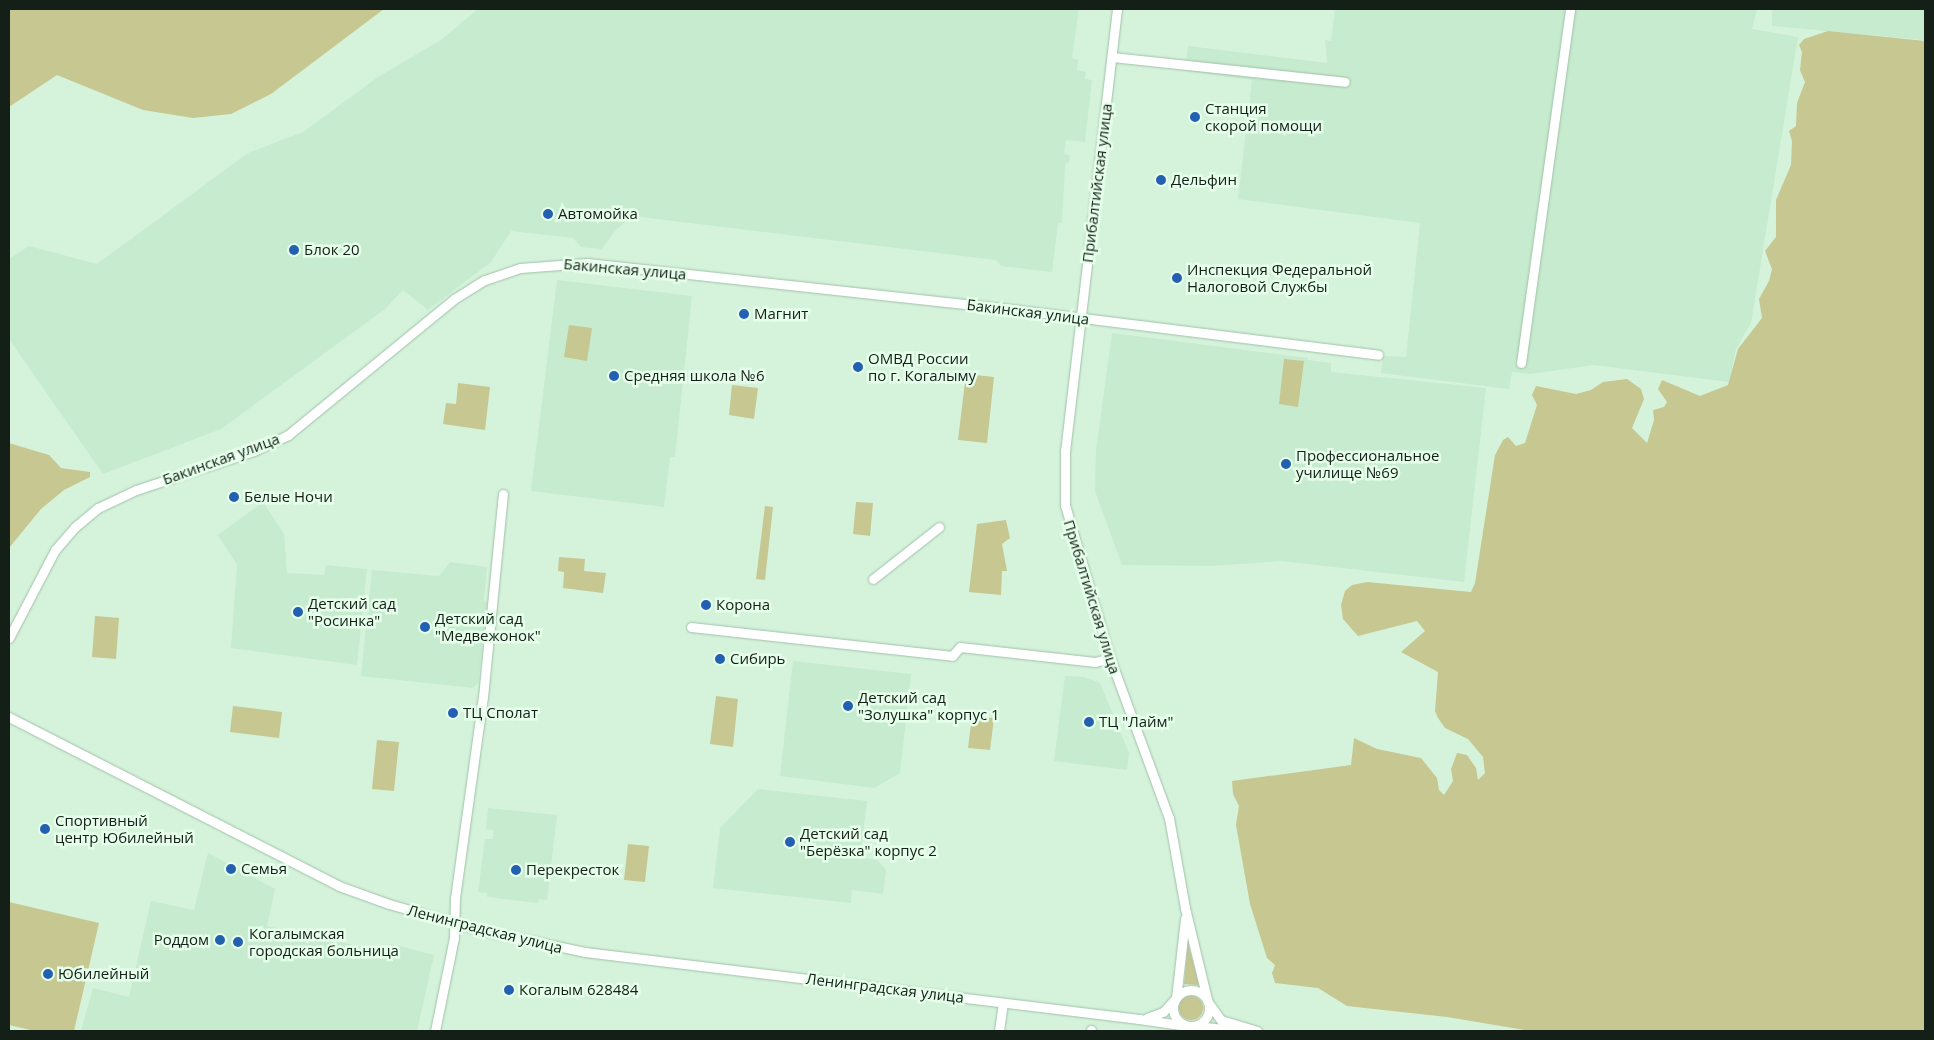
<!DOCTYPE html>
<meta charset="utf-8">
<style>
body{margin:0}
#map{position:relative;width:1934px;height:1040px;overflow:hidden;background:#d5f3db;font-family:"Open Sans",sans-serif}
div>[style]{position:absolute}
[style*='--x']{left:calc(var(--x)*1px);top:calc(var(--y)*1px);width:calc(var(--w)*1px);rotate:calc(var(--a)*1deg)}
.built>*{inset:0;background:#c6ebce}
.green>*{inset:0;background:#c6c791}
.round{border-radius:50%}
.roads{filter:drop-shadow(0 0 1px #a2c0a9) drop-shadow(0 0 1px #a2c0a9)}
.minor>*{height:9px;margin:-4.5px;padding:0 4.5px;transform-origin:4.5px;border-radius:4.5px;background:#fff}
.minor>.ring{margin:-4.5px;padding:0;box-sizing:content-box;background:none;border:9px solid #fff;border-radius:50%}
.dots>*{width:14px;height:14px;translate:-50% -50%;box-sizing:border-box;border:2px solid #e6ffeb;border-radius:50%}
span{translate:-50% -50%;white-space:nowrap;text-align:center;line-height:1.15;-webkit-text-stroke:5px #e6ffeb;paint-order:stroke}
.poi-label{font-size:15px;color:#141f17}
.left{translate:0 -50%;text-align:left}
.right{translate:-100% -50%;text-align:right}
.street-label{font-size:15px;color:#141f17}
.frame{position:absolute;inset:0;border:10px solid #141f17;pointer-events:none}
</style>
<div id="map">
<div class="built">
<i style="clip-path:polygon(478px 9px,1079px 9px,1072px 58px,1078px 60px,1077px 70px,1086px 72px,1085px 79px,1092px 80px,1085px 142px,1066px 140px,1064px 154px,1069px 155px,1070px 160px,1065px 165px,1062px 223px,1058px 223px,1052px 272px,1001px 266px,996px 260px,632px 216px,614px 232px,602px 249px,581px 247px,573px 238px,511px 231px,491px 262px,428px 310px,403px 290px,385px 309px,221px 429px,103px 474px,9px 339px,9px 259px,29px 246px,97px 264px,248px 153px,303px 132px,378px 77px,441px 40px)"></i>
<i style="clip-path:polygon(1335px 9px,1757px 9px,1752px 29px,1798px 37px,1751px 323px,1736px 349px,1729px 382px,1594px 365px,1530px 374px,1512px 372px,1509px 389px,1381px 373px,1383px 356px,1406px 357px,1420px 223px,1238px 199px,1252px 80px,1185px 71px,1188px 46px,1327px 63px,1325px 40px,1331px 41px)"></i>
<i style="clip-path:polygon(1772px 9px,1925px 9px,1925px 40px,1772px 26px)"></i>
<i style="clip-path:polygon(557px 280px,692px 296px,675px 457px,670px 457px,664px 507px,531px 491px)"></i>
<i style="clip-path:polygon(1112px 333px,1308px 358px,1308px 360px,1331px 363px,1331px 372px,1486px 388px,1464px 582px,1281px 561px,1211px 566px,1122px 565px,1095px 491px,1096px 451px)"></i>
<i style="clip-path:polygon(263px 502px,284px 534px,287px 573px,324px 575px,326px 565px,367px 569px,357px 665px,231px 648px,237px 565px,218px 535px)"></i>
<i style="clip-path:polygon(450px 562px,487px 567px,484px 601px,487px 602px,478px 683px,473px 688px,361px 676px,372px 570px,439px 576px)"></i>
<i style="clip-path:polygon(793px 661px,911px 674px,900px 773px,874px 788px,780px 776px)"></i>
<i style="clip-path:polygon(1065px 676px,1084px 677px,1100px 683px,1129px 753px,1127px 770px,1054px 761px)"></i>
<i style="clip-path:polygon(758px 789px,867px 801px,860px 856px,878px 861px,886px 870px,883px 894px,852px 890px,851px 903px,713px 888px,720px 828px)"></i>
<i style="clip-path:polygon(488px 808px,557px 815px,547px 900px,539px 899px,538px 903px,487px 897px,487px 893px,478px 892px,485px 839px,493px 839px,494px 830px,486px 829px)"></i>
<i style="clip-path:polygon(208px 853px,275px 889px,267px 926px,389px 953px,391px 944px,434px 955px,417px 1031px,81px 1031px,93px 988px,129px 997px,151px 901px,194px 910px)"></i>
</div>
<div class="green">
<i style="clip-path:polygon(9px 9px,384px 9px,271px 94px,231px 114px,193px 118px,143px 110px,57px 75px,9px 107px)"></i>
<i style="clip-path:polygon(1828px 31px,1925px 41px,1925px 1031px,1530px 1031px,1447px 1017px,1347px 1006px,1318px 988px,1275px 983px,1272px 973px,1275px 965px,1267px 958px,1250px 904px,1236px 825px,1239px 806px,1233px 794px,1232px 781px,1351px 765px,1354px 738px,1377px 749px,1421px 758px,1437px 778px,1439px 790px,1444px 795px,1453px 781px,1451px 769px,1457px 753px,1467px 755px,1476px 768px,1478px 780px,1485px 773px,1483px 757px,1468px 739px,1445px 728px,1438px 718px,1435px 711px,1438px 672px,1401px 652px,1425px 631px,1417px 621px,1358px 636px,1343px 619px,1341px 605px,1345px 591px,1352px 585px,1367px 582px,1471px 592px,1475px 583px,1495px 455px,1503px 440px,1508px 437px,1516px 446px,1525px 443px,1537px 405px,1532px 395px,1536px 386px,1576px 394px,1591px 390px,1603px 382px,1627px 379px,1641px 389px,1644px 399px,1632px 428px,1647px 443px,1654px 420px,1653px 410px,1664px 407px,1667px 402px,1658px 389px,1662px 380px,1700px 396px,1728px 385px,1738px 349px,1762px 318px,1759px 299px,1769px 281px,1772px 269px,1765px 251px,1776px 237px,1776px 200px,1791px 165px,1792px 141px,1789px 131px,1796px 126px,1797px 103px,1805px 82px,1800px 70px,1802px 52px,1799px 45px,1804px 39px)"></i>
<i style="clip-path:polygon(569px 325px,592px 328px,587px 361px,564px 357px)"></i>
<i style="clip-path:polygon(1284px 359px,1304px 361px,1298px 407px,1279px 404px)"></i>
<i style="clip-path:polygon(966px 374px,994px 377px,987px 443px,958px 440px)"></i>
<i style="clip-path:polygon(458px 383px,490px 387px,485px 430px,443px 424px,446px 403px,456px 404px)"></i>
<i style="clip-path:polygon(732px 385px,758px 388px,754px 419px,729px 415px)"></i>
<i style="clip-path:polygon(9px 443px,49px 455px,61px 468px,90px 472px,90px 477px,64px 490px,41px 509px,9px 548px)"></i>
<i style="clip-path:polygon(856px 502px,873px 503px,870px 536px,853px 534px)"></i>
<i style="clip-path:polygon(765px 506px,773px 507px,765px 580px,756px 579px)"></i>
<i style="clip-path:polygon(1006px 520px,1010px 538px,1002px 544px,1007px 571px,1002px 571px,1001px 595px,969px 592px,977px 524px)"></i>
<i style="clip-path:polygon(559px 557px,585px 559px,584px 571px,606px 573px,603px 593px,563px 588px,564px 572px,558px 571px)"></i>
<i style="clip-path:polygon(95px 616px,119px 618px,116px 659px,92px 657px)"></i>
<i style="clip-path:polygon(716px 696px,738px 699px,733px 747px,710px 744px)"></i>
<i style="clip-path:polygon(233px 706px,282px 712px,279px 738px,230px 732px)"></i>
<i style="clip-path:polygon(972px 716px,994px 718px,990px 750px,968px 748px)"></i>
<i style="clip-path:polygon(377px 740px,399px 742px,394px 791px,372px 789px)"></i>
<i style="clip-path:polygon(628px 844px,649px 846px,645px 882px,624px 880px)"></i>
<i style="clip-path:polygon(9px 902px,99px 923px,74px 1031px,35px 1031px,9px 1025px)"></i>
<i style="clip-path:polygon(1188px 943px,1199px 985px,1184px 984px)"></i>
<i class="round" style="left:1179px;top:996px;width:24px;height:24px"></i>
</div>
<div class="roads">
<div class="minor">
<i style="--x:1117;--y:9;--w:445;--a:96.7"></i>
<i style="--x:1065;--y:451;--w:54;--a:90"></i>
<i style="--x:1065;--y:505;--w:159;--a:73.6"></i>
<i style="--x:1110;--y:658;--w:171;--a:69.8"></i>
<i style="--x:1169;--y:818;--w:91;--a:79.9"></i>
<i style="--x:1185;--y:908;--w:94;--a:76.4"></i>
<i style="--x:1112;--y:57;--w:234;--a:6.1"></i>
<i style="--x:1521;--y:363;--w:357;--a:-82.1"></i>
<i style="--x:873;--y:579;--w:84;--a:-38.2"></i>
<i style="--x:691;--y:627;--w:263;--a:6.3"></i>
<i style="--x:952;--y:656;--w:12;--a:-48"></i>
<i style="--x:960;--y:647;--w:136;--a:6.3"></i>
<i style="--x:1095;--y:662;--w:16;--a:-15"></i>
<i style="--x:9;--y:638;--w:99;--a:-62.4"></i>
<i style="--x:55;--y:550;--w:30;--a:-49"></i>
<i style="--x:75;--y:527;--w:30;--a:-40"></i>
<i style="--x:98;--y:508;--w:42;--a:-25.3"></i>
<i style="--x:136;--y:490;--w:124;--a:-18.3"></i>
<i style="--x:254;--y:451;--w:38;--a:-25"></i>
<i style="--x:288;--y:435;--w:215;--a:-39.3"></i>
<i style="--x:454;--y:299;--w:36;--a:-32"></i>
<i style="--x:485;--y:280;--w:37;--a:-19"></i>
<i style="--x:520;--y:268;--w:67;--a:-4.3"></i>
<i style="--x:587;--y:263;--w:426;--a:6.2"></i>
<i style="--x:1011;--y:309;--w:370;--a:7.1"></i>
<i style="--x:9;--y:717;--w:371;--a:27.1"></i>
<i style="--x:339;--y:886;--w:53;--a:19.8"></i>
<i style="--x:389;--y:904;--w:95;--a:15.9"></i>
<i style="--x:480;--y:930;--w:107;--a:11.8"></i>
<i style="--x:585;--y:952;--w:558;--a:6.9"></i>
<i style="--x:1139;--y:1019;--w:49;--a:8.3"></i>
<i style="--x:1187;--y:1026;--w:5;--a:101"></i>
<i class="ring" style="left:1173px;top:990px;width:27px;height:27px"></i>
<i style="--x:1210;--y:1005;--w:19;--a:54"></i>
<i style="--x:1221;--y:1020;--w:38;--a:17"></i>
<i style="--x:1147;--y:1018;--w:17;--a:-21"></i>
<i style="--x:1163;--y:1012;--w:19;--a:-47"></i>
<i style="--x:1176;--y:998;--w:80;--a:-83.5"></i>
<i style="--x:1194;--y:1026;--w:42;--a:5.4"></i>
<i style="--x:435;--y:1031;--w:95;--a:-78.5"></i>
<i style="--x:454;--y:938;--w:40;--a:-88.6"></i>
<i style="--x:455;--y:898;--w:203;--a:-82.1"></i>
<i style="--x:483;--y:697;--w:204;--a:-84.4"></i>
<i style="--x:999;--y:1031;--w:28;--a:-82"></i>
<i style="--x:1091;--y:1031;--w:1;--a:-90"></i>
</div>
</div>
<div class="dots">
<i style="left:1195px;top:117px;background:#2360b1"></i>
<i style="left:1161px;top:180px;background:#2360b1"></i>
<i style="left:548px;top:214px;background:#2360b1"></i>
<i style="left:294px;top:250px;background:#2360b1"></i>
<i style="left:1177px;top:278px;background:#2360b1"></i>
<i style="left:744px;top:314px;background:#2360b1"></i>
<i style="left:858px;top:367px;background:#2360b1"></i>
<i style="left:614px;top:376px;background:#2360b1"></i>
<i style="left:1286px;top:464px;background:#2360b1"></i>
<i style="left:234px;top:497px;background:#2360b1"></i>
<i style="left:706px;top:605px;background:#2360b1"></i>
<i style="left:298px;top:612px;background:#2360b1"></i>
<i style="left:425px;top:627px;background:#2360b1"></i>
<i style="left:720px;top:659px;background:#2360b1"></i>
<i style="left:848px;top:706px;background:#2360b1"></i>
<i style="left:453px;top:713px;background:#2360b1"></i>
<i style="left:1089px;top:722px;background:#2360b1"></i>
<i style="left:45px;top:829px;background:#2360b1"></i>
<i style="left:790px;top:842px;background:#2360b1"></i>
<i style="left:231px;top:869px;background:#2360b1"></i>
<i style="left:516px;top:870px;background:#2360b1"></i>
<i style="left:220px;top:940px;background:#2360b1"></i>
<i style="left:238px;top:942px;background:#2360b1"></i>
<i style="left:48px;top:974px;background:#2360b1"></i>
<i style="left:509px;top:990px;background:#2360b1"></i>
</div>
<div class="poi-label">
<span class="left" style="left:1205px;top:117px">Станция<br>скорой помощи</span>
<span class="left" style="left:1171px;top:180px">Дельфин</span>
<span class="left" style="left:558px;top:214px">Автомойка</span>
<span class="left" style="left:304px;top:250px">Блок 20</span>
<span class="left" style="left:1187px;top:278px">Инспекция Федеральной<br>Налоговой Службы</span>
<span class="left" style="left:754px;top:314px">Магнит</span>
<span class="left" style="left:868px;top:367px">ОМВД России<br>по г. Когалыму</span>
<span class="left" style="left:624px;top:376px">Средняя школа №6</span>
<span class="left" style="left:1296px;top:464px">Профессиональное<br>училище №69</span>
<span class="left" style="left:244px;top:497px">Белые Ночи</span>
<span class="left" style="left:308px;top:612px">Детский сад<br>"Росинка"</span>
<span class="left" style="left:716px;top:605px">Корона</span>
<span class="left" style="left:435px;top:627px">Детский сад<br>"Медвежонок"</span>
<span class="left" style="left:730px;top:659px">Сибирь</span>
<span class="left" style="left:858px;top:706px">Детский сад<br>"Золушка" корпус 1</span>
<span class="left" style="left:463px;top:713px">ТЦ Сполат</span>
<span class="left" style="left:1099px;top:722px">ТЦ "Лайм"</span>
<span class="left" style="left:55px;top:829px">Спортивный<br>центр Юбилейный</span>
<span class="left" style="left:800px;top:842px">Детский сад<br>"Берёзка" корпус 2</span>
<span class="left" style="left:241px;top:869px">Семья</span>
<span class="left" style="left:526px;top:870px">Перекресток</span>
<span class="left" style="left:249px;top:942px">Когалымская<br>городская больница</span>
<span class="right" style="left:209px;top:940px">Роддом</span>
<span class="left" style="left:58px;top:974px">Юбилейный</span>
<span class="left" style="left:519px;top:990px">Когалым 628484</span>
</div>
<div class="street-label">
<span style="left:1097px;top:183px;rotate:-83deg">Прибалтийская улица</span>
<span style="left:625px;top:269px;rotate:5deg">Бакинская улица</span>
<span style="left:1028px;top:312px;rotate:7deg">Бакинская улица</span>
<span style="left:221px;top:459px;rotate:-20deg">Бакинская улица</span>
<span style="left:1092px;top:597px;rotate:73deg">Прибалтийская улица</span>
<span style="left:485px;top:929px;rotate:14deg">Ленинградская улица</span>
<span style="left:885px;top:988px;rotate:7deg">Ленинградская улица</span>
</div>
<div class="frame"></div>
</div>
